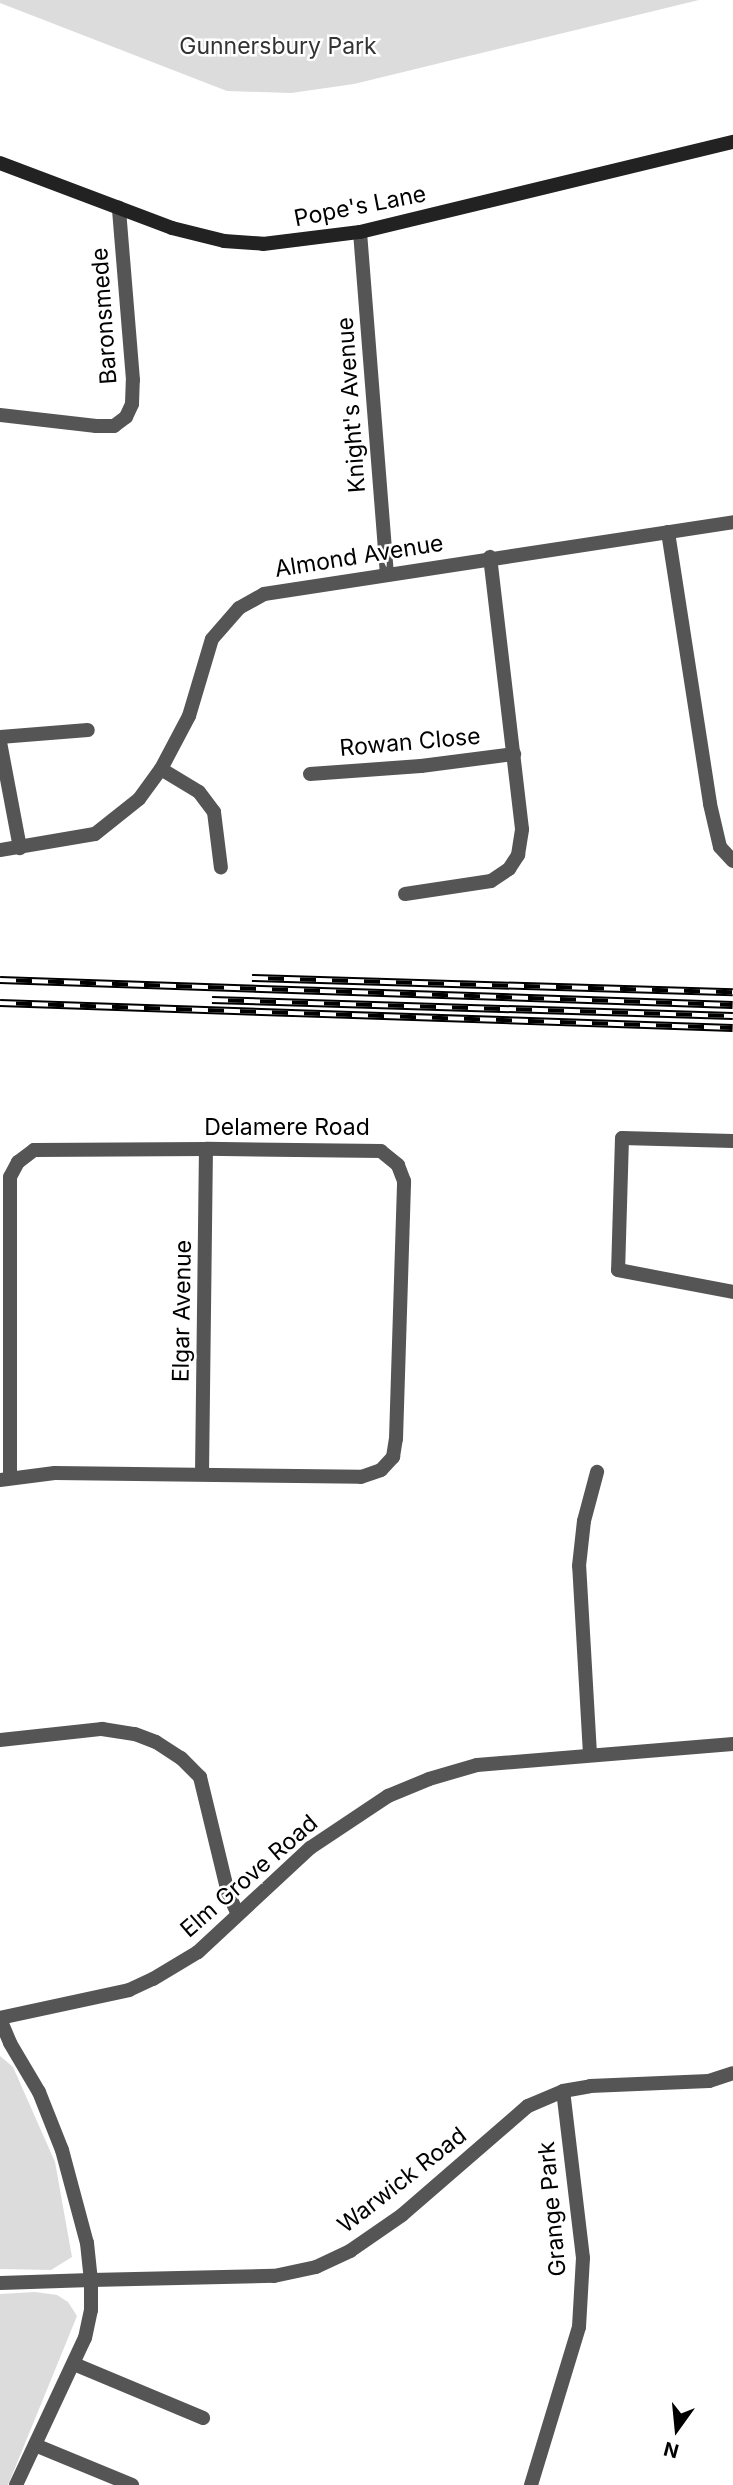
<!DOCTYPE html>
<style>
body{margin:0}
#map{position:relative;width:733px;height:2485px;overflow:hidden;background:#fff;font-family:Inter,sans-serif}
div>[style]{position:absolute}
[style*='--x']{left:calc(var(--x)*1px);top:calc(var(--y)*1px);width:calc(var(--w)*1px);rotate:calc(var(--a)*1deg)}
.green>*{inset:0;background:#dcdcdc}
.minor>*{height:14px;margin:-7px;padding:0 7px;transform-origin:7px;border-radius:7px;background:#555}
.tertiary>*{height:14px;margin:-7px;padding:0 7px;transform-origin:7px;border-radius:7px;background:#555}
.secondary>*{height:14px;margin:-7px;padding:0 7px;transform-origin:7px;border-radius:7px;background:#222}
.rail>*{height:8px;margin-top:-4px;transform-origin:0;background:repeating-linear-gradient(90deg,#fff 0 16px,#000 0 32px);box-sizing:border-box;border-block:2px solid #000}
span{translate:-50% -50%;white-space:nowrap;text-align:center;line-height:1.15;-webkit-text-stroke:5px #fff;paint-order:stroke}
.park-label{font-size:23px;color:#333}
.street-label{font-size:23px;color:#000}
.north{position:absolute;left:642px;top:2394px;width:70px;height:70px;-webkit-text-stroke:5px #fff;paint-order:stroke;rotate:195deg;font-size:19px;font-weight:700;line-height:28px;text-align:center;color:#000}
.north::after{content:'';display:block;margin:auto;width:24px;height:32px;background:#000;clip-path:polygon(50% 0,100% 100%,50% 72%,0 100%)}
</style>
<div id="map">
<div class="green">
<i style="clip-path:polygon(0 0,699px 0,354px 84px,291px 93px,227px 91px,0 3px)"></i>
<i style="clip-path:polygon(0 2056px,13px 2067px,55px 2162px,72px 2257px,51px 2270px,0 2269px)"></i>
<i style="clip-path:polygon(35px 2292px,57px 2295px,68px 2302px,77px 2316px,8px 2485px,0 2485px,0 2294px)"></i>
</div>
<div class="minor">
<i style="--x:360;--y:232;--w:343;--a:85.5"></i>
<i style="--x:0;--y:415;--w:97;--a:6.5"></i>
<i style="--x:96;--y:426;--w:18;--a:0"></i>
<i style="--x:114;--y:426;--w:15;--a:-37"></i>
<i style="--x:126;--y:417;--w:14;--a:-65"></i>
<i style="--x:132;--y:404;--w:24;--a:-88"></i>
<i style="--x:133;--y:380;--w:173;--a:-94.7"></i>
<i style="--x:668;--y:532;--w:275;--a:81.2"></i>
<i style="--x:710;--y:804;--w:44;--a:76.9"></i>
<i style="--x:720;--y:847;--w:19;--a:47"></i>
<i style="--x:0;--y:737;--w:88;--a:-4.5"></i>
<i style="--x:0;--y:742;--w:108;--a:79.3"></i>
<i style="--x:161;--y:769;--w:44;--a:31.2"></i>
<i style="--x:199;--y:792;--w:25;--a:53"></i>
<i style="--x:214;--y:812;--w:56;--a:82.9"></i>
<i style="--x:310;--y:774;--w:111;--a:-4.1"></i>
<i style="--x:421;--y:766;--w:94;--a:-7.4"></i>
<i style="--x:0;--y:850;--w:96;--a:-9.6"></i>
<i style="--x:95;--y:834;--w:56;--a:-38.5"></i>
<i style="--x:139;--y:799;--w:37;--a:-54"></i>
<i style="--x:161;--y:769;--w:60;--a:-62.2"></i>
<i style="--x:189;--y:716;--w:80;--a:-73.4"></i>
<i style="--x:212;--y:639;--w:41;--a:-48.9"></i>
<i style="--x:239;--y:608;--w:29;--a:-29"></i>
<i style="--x:264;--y:594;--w:474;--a:-8.7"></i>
<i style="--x:405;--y:894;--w:87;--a:-8.6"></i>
<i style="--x:491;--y:881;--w:22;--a:-34"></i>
<i style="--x:509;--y:869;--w:17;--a:-57"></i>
<i style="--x:518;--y:855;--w:26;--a:-81"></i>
<i style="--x:522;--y:829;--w:274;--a:-96.7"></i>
<i style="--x:733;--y:1141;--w:111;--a:-178.5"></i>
<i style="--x:622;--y:1138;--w:132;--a:91.7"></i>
<i style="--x:618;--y:1270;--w:117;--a:10.8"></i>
<i style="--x:202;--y:1474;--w:325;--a:-89.3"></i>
<i style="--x:0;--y:1480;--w:55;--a:-7.3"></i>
<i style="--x:55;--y:1473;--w:306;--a:0.7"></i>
<i style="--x:361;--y:1477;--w:21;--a:-19"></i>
<i style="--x:381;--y:1470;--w:18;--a:-47"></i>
<i style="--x:393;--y:1457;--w:18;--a:-81"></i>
<i style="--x:396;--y:1439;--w:258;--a:-88.2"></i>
<i style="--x:404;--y:1181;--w:17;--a:-111"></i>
<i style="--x:398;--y:1165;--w:22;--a:-141"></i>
<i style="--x:381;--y:1151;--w:175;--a:-179.3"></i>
<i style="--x:206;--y:1149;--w:172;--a:179.7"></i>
<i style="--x:34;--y:1150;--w:20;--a:143"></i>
<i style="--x:18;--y:1162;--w:17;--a:118"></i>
<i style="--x:10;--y:1177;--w:301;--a:90"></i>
<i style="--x:0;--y:1740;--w:103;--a:-6.2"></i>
<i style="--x:102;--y:1729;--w:33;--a:9"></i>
<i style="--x:135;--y:1734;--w:22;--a:21"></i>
<i style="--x:156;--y:1742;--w:30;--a:33"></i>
<i style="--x:181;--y:1758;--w:27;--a:45"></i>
<i style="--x:200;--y:1777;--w:119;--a:76.4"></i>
<i style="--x:228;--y:1893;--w:23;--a:65"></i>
<i style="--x:590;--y:1754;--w:188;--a:-93.3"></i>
<i style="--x:579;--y:1566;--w:45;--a:-83.7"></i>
<i style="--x:584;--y:1521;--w:51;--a:-75.1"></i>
<i style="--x:0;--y:2018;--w:132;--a:-12.2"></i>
<i style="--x:129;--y:1990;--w:26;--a:-25"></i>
<i style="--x:153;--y:1979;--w:52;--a:-31"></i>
<i style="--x:198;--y:1952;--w:153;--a:-42.9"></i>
<i style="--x:310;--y:1848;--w:94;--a:-33.7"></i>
<i style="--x:388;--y:1796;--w:44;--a:-22.5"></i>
<i style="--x:429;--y:1779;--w:50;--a:-16.3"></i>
<i style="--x:477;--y:1765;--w:257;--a:-4.7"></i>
<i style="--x:0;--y:2019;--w:26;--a:67"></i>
<i style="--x:10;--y:2043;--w:57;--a:59.4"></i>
<i style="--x:39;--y:2092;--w:62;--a:68.4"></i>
<i style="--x:62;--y:2150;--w:96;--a:75"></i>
<i style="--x:87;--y:2243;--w:37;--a:84"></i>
<i style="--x:91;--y:2280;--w:91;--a:178.1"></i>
<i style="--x:74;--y:2364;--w:140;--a:22.7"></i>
<i style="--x:35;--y:2445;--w:105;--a:22.4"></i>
<i style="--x:531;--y:2485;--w:165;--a:-73.1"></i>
<i style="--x:579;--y:2327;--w:69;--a:-86.7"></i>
<i style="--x:583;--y:2258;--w:168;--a:-96.8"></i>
</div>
<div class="tertiary">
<i style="--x:16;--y:2485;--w:162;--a:-64.9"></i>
<i style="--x:85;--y:2338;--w:29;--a:-78"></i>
<i style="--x:91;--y:2310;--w:30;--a:-90"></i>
<i style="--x:91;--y:2280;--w:183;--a:-1.3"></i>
<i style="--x:274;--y:2276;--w:43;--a:-12.1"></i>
<i style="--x:316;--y:2267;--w:38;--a:-25"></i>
<i style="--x:350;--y:2251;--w:63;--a:-34.7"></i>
<i style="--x:402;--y:2215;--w:167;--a:-40.9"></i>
<i style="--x:528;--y:2106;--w:38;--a:-23"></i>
<i style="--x:563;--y:2091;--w:27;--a:-10"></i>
<i style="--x:590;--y:2086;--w:119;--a:-2.4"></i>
<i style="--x:709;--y:2081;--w:25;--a:-18"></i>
</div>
<div class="secondary">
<i style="--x:0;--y:163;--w:184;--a:20.7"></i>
<i style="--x:172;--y:228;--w:54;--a:14"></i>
<i style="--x:224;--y:241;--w:39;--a:4"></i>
<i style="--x:263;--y:244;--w:98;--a:-7.1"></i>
<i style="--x:360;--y:232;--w:384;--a:-13.6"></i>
</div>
<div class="rail">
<i style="--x:252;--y:978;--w:481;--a:1.7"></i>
<i style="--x:0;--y:980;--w:733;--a:1.95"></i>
<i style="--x:212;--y:1000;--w:521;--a:1.76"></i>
<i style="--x:0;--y:1003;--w:733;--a:1.95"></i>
</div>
<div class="park-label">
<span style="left:278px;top:46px">Gunnersbury Park</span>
</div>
<div class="street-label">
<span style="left:360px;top:206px;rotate:-11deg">Pope's Lane</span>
<span style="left:104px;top:316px;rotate:-94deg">Baronsmede</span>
<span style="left:351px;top:405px;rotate:-94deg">Knight's Avenue</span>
<span style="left:359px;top:556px;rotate:-9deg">Almond Avenue</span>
<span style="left:410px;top:742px;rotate:-5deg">Rowan Close</span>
<span style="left:287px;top:1127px">Delamere Road</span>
<span style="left:182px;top:1311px;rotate:-89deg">Elgar Avenue</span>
<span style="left:249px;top:1876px;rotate:-41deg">Elm Grove Road</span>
<span style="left:402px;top:2180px;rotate:-38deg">Warwick Road</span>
<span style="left:552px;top:2209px;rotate:-95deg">Grange Park</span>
</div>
<div class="north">N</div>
</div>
